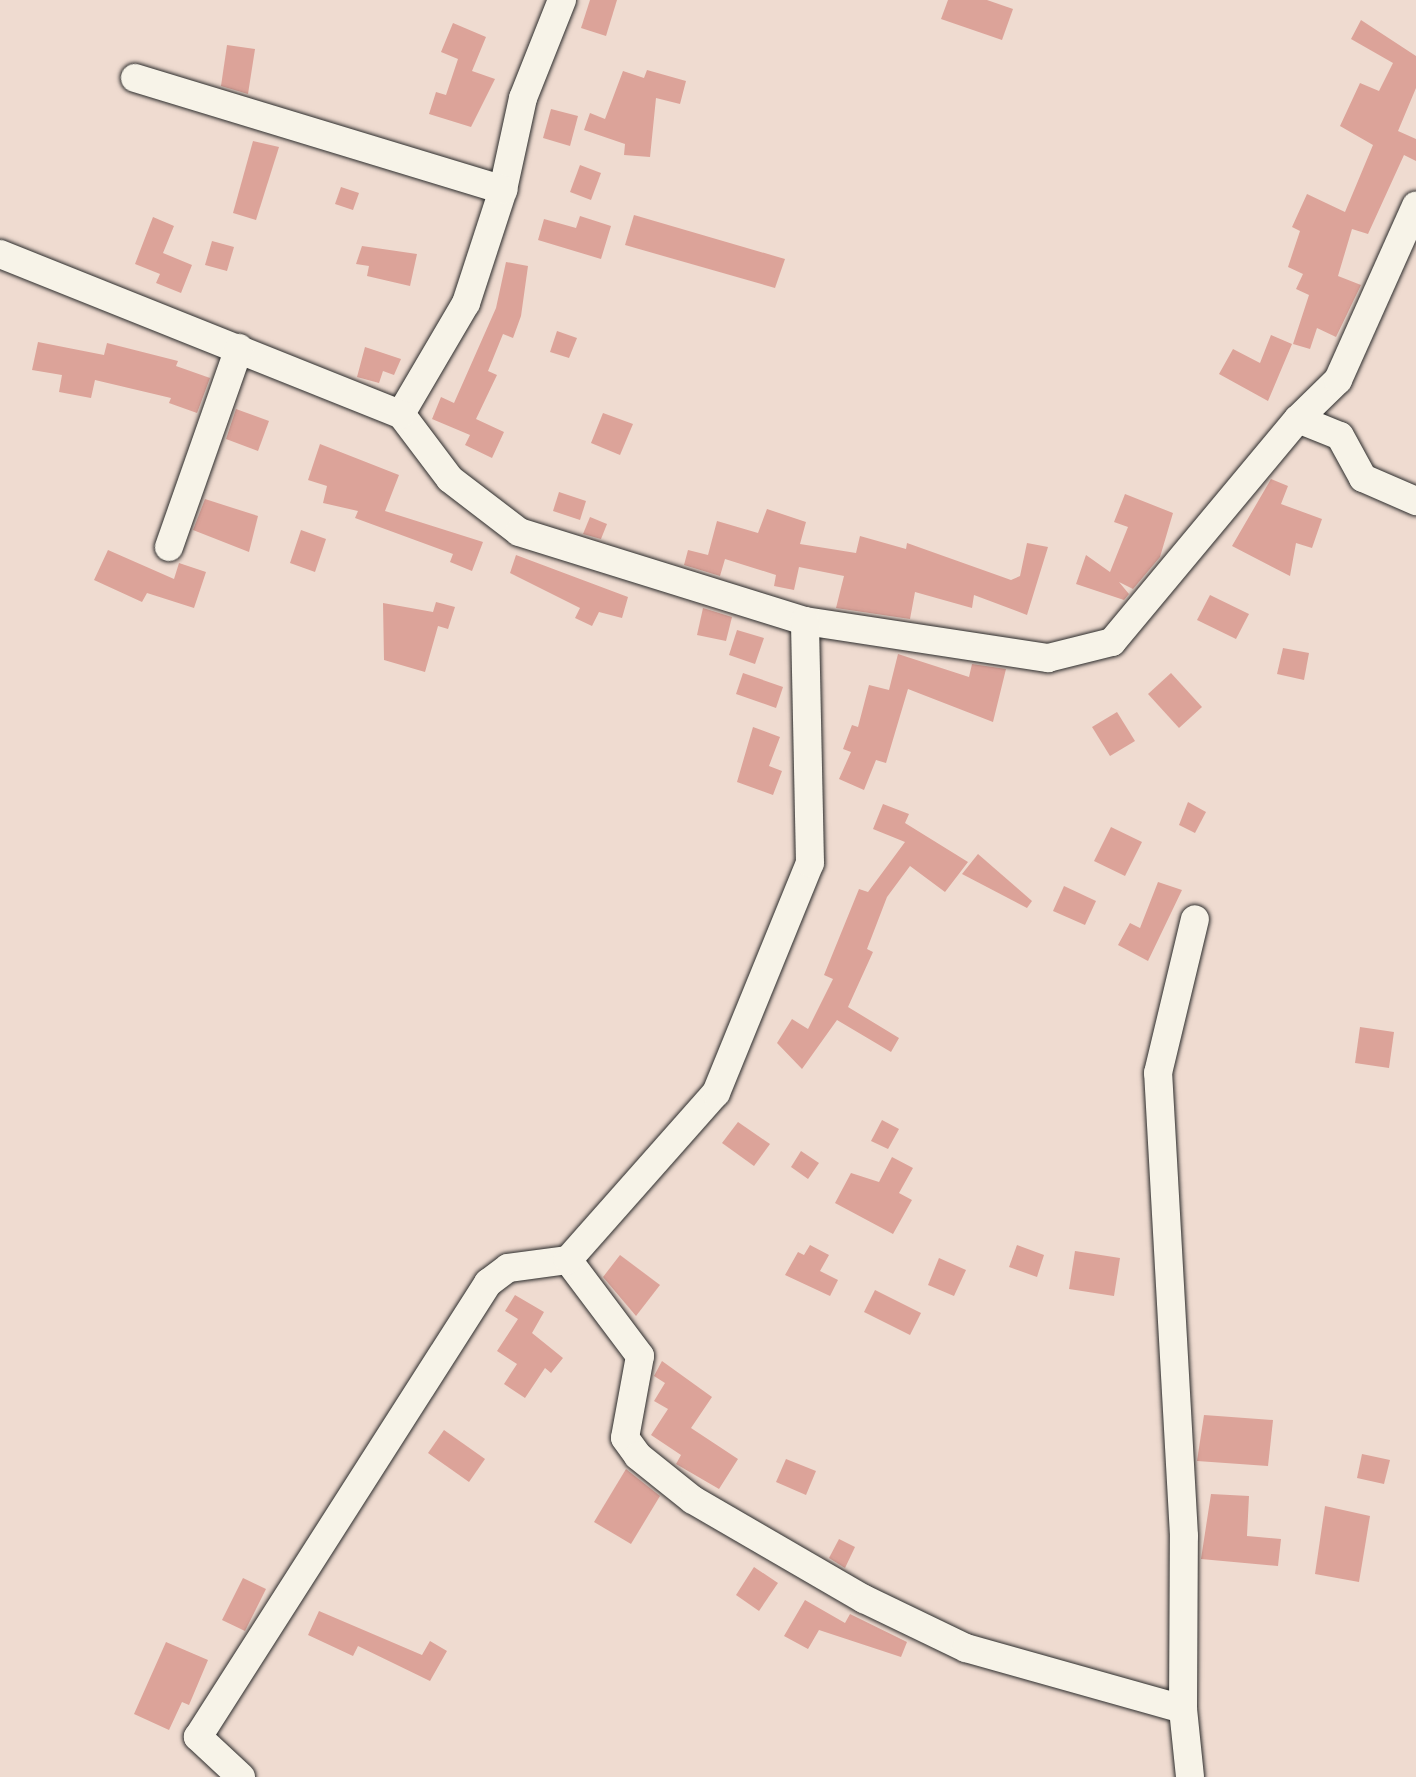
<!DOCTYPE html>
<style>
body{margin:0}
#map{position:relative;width:1416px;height:1777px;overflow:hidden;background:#efdbd0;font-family:"Shantell Sans",sans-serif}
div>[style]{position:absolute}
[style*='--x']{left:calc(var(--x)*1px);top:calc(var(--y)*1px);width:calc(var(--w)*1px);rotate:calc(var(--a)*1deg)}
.building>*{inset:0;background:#dca399}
.roads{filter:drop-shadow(0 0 2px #2b2b2b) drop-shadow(0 0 2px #2b2b2b)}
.minor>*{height:28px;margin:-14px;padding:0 14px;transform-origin:14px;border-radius:14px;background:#f7f3e8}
span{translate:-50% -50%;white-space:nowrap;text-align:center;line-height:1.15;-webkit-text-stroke:8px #f7f3e8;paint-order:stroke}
</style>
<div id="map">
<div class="building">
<i style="clip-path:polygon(590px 0,617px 0,606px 36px,581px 28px)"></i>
<i style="clip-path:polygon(948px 0,987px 0,1013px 9px,1002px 40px,941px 19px)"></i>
<i style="clip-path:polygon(1361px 20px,1416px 56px,1416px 88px,1398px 131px,1416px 139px,1416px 161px,1404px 155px,1368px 234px,1352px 229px,1338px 276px,1361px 285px,1336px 337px,1317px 328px,1310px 349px,1293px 344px,1309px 295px,1296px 289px,1303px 274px,1288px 267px,1300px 231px,1292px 227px,1307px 194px,1345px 212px,1373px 145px,1340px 126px,1360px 83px,1379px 91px,1393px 63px,1351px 39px)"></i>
<i style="clip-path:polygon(453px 23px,486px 37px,472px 71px,495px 79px,471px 127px,429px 114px,436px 92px,446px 95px,458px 59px,441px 52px)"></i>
<i style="clip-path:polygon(227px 45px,255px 49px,248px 94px,221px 86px)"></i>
<i style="clip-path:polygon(647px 70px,686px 81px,680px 104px,656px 98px,650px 157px,624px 155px,625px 144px,584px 130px,590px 113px,605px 119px,623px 71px,644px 78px)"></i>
<i style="clip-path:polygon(551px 109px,578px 116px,570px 146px,543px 138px)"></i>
<i style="clip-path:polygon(253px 141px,279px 147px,256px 220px,233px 213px)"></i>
<i style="clip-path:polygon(580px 165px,601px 173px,591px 200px,570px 192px)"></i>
<i style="clip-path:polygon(341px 187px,359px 193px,353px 210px,335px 204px)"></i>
<i style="clip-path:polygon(634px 215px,785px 259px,775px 288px,625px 245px)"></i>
<i style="clip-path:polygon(580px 216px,611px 226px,601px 259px,538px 240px,544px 219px,576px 228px)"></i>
<i style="clip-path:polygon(153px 217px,174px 226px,163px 253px,192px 265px,181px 293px,156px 283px,160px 274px,135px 264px)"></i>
<i style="clip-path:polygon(212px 241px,234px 247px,227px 271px,205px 265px)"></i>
<i style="clip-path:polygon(362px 246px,417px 254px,410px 286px,367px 276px,369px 266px,356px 264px)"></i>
<i style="clip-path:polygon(506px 262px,528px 266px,521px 316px,513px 338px,503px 334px,488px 371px,497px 375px,476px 419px,504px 432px,492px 458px,465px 445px,470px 435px,432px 419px,441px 397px,454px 403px,496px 308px)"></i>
<i style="clip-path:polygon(557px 331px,577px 338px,569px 358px,550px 352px)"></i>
<i style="clip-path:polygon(1271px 335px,1292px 344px,1268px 401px,1219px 374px,1233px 349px,1260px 363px)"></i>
<i style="clip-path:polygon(38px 342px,104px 355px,107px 343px,178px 361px,176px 366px,210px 378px,197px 413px,169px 403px,171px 398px,95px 380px,91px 398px,59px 392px,62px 375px,32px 370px)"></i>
<i style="clip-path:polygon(365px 347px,401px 359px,394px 375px,383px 371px,379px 383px,357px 377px)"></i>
<i style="clip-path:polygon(236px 409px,269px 421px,258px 451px,226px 439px)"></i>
<i style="clip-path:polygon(603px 413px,633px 424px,620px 455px,591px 443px)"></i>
<i style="clip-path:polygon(320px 444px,399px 475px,385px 511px,483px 542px,472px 571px,450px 562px,453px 554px,355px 518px,358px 511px,323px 503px,327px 486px,308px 480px)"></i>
<i style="clip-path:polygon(1271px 479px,1288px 486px,1281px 504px,1322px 519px,1312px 548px,1296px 543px,1290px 576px,1232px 546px)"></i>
<i style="clip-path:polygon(559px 492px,586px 501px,580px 520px,553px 511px)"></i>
<i style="clip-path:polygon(1125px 494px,1173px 513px,1160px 557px,1133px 589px,1119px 582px,1129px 594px,1124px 600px,1076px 584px,1086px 555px,1110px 572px,1128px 527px,1114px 522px)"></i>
<i style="clip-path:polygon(205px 499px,258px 516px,249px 552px,193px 530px)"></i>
<i style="clip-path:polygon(767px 509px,806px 522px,800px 544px,856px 553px,860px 536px,906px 549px,907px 543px,1011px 580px,1020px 576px,1027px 543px,1048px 547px,1027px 615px,974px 595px,972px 608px,915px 592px,910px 619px,836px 608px,844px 576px,799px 567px,794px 590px,774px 586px,776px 575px,725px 559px,720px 576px,684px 565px,688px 550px,708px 555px,717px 521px,758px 533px)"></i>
<i style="clip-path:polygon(590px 517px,607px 524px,601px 539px,583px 534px)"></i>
<i style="clip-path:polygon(301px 530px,326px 539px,315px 572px,290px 563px)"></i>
<i style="clip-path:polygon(108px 550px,174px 579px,179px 563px,206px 572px,194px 608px,147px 593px,142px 602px,94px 580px)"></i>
<i style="clip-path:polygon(516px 555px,628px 597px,622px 618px,599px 612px,592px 626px,575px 618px,580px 608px,510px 573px)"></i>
<i style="clip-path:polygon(1210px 595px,1249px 614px,1236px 639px,1197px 620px)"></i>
<i style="clip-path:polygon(436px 602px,455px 607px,448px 629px,438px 626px,425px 672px,384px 660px,383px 603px,433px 612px)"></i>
<i style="clip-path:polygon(703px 608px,732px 617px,726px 641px,697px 635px)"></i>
<i style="clip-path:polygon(737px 630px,764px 638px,755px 664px,729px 655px)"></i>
<i style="clip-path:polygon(1283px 648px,1309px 653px,1304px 680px,1277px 674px)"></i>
<i style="clip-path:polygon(898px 654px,969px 677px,972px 664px,1006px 669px,993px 722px,908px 689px,886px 763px,876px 760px,864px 790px,839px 779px,851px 752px,843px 749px,852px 725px,858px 727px,869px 685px,889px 690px)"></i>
<i style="clip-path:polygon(743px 673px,783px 687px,776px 708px,736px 694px)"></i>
<i style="clip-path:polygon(1171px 673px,1202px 707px,1179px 728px,1148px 694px)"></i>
<i style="clip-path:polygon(1117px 712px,1135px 741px,1110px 756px,1092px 727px)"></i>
<i style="clip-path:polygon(753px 727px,780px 737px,769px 766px,782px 771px,773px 795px,737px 782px)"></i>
<i style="clip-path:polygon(1188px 802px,1206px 812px,1195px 833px,1179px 825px)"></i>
<i style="clip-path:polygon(883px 804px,909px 814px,905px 823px,968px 862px,945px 892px,910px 866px,887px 897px,867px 949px,873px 952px,848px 1007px,899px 1038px,891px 1052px,837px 1020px,802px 1069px,777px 1043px,792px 1019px,808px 1029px,833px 979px,824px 975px,859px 889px,868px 892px,905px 842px,873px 829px)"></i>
<i style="clip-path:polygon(1111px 827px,1142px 842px,1125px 876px,1094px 861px)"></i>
<i style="clip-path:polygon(978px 854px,1032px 901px,1027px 908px,962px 874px)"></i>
<i style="clip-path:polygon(1158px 882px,1182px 890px,1148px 961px,1118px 945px,1130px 923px,1140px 928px)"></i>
<i style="clip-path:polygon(1064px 886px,1096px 901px,1085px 925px,1053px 911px)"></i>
<i style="clip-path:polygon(1360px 1027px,1394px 1032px,1389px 1068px,1355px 1063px)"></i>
<i style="clip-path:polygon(882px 1120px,899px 1129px,888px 1149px,871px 1141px)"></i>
<i style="clip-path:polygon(738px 1122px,770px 1144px,754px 1166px,722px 1143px)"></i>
<i style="clip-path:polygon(801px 1151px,819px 1163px,808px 1179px,791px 1167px)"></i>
<i style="clip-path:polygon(892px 1157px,913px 1168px,899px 1193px,912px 1200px,893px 1234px,835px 1203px,851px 1173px,879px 1182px)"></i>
<i style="clip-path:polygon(810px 1245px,829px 1255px,820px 1271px,838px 1280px,830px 1296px,785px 1275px,798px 1252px,804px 1255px)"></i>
<i style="clip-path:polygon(1017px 1245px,1044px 1255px,1037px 1277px,1009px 1267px)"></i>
<i style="clip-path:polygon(1075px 1251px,1120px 1258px,1114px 1296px,1069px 1289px)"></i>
<i style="clip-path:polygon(620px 1255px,660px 1285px,636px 1316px,603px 1277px)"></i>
<i style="clip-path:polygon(939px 1258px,966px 1270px,954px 1296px,928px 1285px)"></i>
<i style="clip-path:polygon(875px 1290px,921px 1313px,910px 1335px,864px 1312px)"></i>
<i style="clip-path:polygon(515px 1295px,544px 1312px,532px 1333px,563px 1358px,551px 1373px,545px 1368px,525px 1398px,504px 1384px,517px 1364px,497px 1351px,518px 1319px,505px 1311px)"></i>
<i style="clip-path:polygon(662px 1361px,712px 1397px,691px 1428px,738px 1459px,719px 1489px,676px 1464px,681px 1455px,651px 1435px,668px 1409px,654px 1401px,665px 1383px,654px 1376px)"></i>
<i style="clip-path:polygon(1204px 1415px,1273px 1420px,1268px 1466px,1197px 1461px)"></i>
<i style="clip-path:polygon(444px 1430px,485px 1459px,469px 1482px,428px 1453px)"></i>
<i style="clip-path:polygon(1362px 1454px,1390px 1460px,1384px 1484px,1357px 1478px)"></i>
<i style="clip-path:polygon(786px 1459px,816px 1471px,806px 1495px,776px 1482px)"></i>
<i style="clip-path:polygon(626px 1469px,660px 1496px,631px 1544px,594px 1522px)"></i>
<i style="clip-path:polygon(1211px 1494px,1249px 1496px,1247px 1536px,1281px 1539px,1278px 1566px,1201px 1559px)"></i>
<i style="clip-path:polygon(1325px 1506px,1370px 1516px,1359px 1582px,1315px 1574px)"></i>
<i style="clip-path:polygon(839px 1539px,855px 1547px,845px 1568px,829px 1558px)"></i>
<i style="clip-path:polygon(754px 1567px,778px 1583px,759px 1611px,736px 1595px)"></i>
<i style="clip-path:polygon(243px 1578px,266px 1589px,245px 1631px,222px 1620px)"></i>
<i style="clip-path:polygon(805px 1600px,845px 1623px,850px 1614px,907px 1642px,901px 1657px,819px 1630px,808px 1649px,784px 1636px)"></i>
<i style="clip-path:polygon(319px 1611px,422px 1655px,430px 1641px,447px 1651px,430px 1681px,358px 1646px,353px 1656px,308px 1635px)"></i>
<i style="clip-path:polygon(166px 1642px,208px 1660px,189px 1705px,182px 1702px,169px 1730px,134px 1714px)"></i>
</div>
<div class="roads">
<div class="minor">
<i style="--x:562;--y:0;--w:105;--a:111.7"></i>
<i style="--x:523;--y:98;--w:94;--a:102.3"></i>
<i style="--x:503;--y:190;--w:119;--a:108.1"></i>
<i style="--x:466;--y:303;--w:129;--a:120.4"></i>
<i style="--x:401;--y:414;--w:81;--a:53"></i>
<i style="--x:450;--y:479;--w:87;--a:37.5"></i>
<i style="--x:519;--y:532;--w:300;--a:17.3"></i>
<i style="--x:805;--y:621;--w:246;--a:8.7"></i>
<i style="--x:1048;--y:658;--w:66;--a:-14"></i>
<i style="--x:1112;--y:642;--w:290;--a:-50.2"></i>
<i style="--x:1298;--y:419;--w:45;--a:22"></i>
<i style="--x:1340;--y:436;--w:48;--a:61.3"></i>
<i style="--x:1363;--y:478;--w:58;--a:23.5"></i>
<i style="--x:135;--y:78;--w:385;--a:16.9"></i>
<i style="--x:0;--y:254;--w:432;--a:21.8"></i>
<i style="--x:1298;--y:419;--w:56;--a:-44.3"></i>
<i style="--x:1338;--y:380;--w:191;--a:-65.9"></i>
<i style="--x:169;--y:547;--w:211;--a:-70.6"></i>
<i style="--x:568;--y:1260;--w:120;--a:53.1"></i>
<i style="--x:640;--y:1356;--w:83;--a:100.4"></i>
<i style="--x:625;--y:1438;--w:22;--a:54"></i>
<i style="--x:638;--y:1456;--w:70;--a:38.7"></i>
<i style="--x:693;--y:1500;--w:198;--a:30.1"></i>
<i style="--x:864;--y:1599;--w:113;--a:25.7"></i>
<i style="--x:966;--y:1648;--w:225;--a:15.7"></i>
<i style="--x:1183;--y:1709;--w:68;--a:84.1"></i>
<i style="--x:1183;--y:1709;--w:173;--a:-89.7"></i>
<i style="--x:1184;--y:1536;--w:464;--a:-93.2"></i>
<i style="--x:1158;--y:1073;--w:158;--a:-76.5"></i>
<i style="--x:241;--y:1777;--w:59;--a:-137.1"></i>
<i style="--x:198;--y:1737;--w:539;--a:-57.43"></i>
<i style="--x:488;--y:1283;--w:25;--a:-37"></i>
<i style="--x:508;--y:1268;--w:61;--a:-7.6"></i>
<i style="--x:568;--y:1260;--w:223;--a:-48.5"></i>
<i style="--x:716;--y:1093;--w:248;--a:-67.8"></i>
<i style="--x:810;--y:863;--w:242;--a:-91.2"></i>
</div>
</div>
</div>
